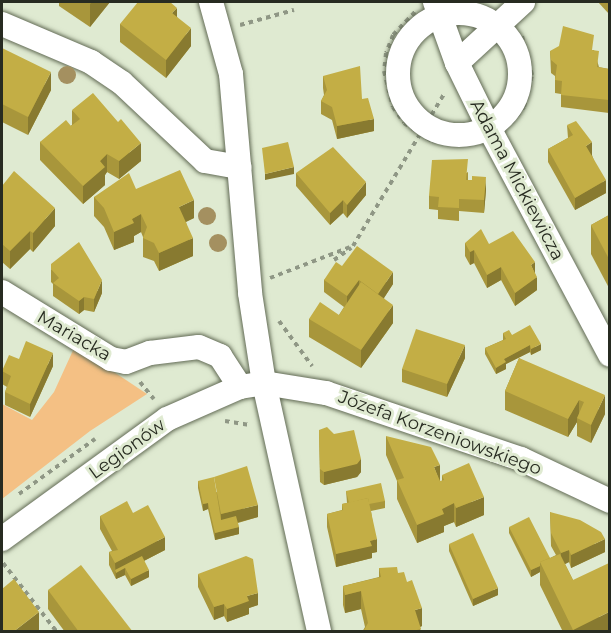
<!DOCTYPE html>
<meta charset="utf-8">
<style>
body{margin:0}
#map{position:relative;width:611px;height:633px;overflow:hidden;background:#dfead1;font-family:Montserrat,sans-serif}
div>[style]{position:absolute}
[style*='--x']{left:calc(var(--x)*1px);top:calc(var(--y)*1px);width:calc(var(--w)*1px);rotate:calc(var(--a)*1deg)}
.green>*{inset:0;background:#f4c084}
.path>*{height:4px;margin-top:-2px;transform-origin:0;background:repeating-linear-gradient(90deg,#8f9785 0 4.5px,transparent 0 9px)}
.roads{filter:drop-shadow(0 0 2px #626b55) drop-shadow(0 0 2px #626b55)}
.minor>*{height:24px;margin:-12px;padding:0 12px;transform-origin:12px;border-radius:12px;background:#fff}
.minor>.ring{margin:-12px;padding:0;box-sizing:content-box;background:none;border:24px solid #fff;border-radius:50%}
.trees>*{width:18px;height:18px;margin:-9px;border-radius:50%;background:#a49060}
.wall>*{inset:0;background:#a8963b}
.shaded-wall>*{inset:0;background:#887a30}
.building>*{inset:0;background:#c3ae45}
span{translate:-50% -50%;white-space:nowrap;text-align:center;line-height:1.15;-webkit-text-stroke:6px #dfead1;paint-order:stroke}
.street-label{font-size:18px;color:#272b21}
.frame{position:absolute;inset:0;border:3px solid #272b21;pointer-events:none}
</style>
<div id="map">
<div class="green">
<i style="clip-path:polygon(75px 346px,147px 394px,90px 431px,2px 499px,2px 404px,32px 420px,54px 392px)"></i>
</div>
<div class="path">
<i style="--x:415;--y:12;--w:32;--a:134"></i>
<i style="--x:393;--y:35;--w:19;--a:111"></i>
<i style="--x:386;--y:53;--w:18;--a:96"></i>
<i style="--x:384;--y:71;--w:37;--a:76"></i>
<i style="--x:393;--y:107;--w:19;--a:55"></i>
<i style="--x:404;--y:123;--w:33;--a:33"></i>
<i style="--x:432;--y:141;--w:39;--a:4"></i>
<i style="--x:240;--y:25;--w:56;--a:-15.5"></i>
<i style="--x:511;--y:123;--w:21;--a:-51"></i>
<i style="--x:524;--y:107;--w:33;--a:-76"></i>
<i style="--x:532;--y:75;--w:40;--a:-104.4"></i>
<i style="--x:334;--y:260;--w:21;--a:-35"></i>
<i style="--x:270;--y:278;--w:89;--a:-21.1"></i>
<i style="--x:353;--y:246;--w:179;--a:-59.1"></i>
<i style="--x:279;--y:321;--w:56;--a:53.7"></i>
<i style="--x:140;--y:382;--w:22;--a:51"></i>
<i style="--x:225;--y:421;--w:25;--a:9"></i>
<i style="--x:19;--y:494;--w:94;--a:-35.9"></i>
<i style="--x:3;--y:563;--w:88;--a:52"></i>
</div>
<div class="roads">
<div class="minor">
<i style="--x:211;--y:2;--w:75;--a:74.5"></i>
<i style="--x:231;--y:74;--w:220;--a:85"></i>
<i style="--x:250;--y:293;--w:91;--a:81.2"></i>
<i style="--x:264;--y:383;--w:255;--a:77.5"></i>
<i style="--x:435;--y:2;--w:65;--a:70.2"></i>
<i style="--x:457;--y:63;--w:72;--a:63.8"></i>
<i style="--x:489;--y:128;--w:257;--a:61.9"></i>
<i class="ring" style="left:398px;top:13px;width:98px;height:98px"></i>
<i style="--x:2;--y:24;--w:97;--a:23.1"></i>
<i style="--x:91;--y:62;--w:37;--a:34"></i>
<i style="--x:122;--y:83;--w:114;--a:43.2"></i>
<i style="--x:205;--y:161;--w:35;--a:10"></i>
<i style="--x:457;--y:63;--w:90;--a:-42.7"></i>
<i style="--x:2;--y:292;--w:128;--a:31.6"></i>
<i style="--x:111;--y:359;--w:15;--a:11"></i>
<i style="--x:126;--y:362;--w:26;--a:-21"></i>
<i style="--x:150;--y:353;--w:49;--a:-7"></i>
<i style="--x:199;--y:347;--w:23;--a:23"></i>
<i style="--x:220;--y:356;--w:37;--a:57"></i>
<i style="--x:2;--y:539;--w:204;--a:-36"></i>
<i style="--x:167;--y:419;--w:80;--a:-23.7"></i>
<i style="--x:240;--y:387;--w:24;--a:-9"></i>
<i style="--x:264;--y:383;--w:63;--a:9.2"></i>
<i style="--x:326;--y:393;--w:206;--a:18.7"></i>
<i style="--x:521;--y:459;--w:98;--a:25.3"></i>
</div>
</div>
<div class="trees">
<i style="left:67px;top:75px"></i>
<i style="left:207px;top:216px"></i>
<i style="left:218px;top:243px"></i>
</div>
<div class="wall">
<i style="clip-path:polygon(59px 2px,110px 2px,90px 27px,59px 6px)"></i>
<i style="clip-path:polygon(598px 2px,609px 2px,609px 14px)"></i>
<i style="clip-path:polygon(177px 17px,191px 46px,166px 78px,120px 42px,120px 24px)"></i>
<i style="clip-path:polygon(2px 48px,51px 90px,28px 135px,2px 122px)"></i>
<i style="clip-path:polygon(594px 50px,599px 67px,609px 69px,609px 113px,561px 107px,561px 94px,555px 93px,555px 76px,551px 73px,550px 51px)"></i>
<i style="clip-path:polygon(323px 76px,362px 99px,374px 131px,337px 139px,332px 120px,321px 114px,321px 101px,324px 95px,323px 88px)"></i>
<i style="clip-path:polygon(72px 110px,141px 161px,119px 179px,107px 172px,105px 175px,105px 185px,83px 204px,40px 160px,40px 142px,72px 125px)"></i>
<i style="clip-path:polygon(567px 125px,592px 155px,606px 193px,575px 210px,548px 162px,548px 149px,568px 138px)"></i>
<i style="clip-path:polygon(468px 172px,468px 180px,486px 190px,484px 213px,459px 211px,459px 221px,438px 219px,438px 210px,429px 209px,429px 196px)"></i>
<i style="clip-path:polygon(296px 173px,366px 195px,347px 218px,343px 213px,330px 225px,296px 186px)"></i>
<i style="clip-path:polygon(2px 186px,55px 226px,33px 252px,30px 249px,10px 269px,2px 262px)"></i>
<i style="clip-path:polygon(136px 189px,194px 218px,186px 222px,193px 256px,159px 271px,154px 261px,143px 257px,143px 237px,141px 232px,134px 236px,134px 242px,114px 250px,104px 227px,94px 216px,94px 197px)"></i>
<i style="clip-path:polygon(609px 215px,609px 288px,591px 254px,591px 225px)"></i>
<i style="clip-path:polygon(465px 243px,489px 244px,535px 273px,537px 290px,515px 306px,501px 280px,487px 288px,474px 263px,470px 265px,465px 256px)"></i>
<i style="clip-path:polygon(342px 266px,393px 284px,384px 298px,393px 323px,361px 368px,309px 337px,309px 319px,339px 315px,344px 307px,324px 292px,324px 280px)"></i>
<i style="clip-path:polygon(51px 269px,102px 293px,94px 312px,84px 310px,79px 314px,53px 296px,53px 284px,51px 282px)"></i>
<i style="clip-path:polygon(503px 333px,512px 335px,541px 350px,531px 355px,530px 352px,506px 364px,506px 369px,496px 374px,485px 354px,485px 348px,503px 340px)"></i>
<i style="clip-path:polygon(465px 358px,447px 397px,402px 382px,402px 369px)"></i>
<i style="clip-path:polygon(519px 358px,605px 414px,591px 443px,577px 436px,577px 422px,568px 437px,505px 410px,505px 391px)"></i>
<i style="clip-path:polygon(19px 359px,53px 366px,30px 417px,5px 405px,5px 392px,7px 387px,2px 384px,2px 371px)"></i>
<i style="clip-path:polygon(319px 430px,361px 472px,357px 477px,324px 485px,320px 482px)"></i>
<i style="clip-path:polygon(386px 436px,440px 479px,440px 481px,442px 481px,442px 475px,484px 515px,456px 527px,454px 522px,444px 526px,444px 532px,417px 543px,397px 499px,397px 481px,386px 455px)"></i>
<i style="clip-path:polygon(198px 481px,258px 517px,238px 523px,239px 534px,215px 540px,208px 509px,203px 511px,198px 488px)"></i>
<i style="clip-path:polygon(346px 491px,385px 501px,385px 508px,371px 511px,377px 552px,372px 553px,372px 558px,336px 567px,327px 527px,327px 514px,342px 510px,342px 504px,347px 503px)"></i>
<i style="clip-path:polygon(550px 512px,605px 552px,571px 568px,569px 562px,565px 564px,573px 580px,609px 632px,563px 632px,540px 585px,540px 572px,531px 577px,509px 533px,509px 527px,550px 558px,556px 555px,551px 546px)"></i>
<i style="clip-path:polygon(133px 513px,165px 550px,144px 561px,149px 577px,131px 586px,125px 575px,116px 579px,109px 565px,109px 552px,112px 551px,100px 529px,100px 516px)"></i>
<i style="clip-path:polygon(449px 544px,498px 595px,473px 606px,449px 551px)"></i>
<i style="clip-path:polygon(379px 568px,398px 573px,422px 626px,420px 627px,421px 632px,362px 632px,365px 627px,361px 609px,345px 613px,343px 605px,343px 586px,379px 577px)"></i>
<i style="clip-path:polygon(198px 574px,258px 605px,249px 608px,249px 614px,227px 622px,224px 616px,214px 620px,198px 587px)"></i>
<i style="clip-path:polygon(48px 590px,133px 632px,65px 632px,48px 609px)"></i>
</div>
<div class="shaded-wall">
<i style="clip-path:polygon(92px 2px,110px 2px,90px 27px,90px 4px)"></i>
<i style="clip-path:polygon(177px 8px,177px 26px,172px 13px)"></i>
<i style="clip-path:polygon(191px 28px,191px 46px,166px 78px,166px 60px)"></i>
<i style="clip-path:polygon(51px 72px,51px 90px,28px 135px,28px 117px)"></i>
<i style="clip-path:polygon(374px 119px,374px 131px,337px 139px,337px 126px)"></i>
<i style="clip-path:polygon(592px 142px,592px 155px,586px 159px,586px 146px)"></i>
<i style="clip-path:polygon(141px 143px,141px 161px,119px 179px,119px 161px)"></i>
<i style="clip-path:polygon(107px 154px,107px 172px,105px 175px,105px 185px,83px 204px,83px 186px,100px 161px)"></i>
<i style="clip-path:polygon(294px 167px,294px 174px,265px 180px,265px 174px)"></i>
<i style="clip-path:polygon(486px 177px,486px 190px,484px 213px,484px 200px)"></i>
<i style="clip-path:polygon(606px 180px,606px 193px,575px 210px,575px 198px)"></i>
<i style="clip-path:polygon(366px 182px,366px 195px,347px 218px,347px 205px)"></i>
<i style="clip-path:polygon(194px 200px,194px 218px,179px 225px,179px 207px)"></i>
<i style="clip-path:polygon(343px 200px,343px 213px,330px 225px,330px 213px)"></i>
<i style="clip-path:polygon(55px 208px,55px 226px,33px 252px,33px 233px)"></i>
<i style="clip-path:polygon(141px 214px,141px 232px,134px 236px,134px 242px,114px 250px,114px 232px,132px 219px)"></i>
<i style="clip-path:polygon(30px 231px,30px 249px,10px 269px,10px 251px)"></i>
<i style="clip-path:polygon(193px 238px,193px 256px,159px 271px,159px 253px)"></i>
<i style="clip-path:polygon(474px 250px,474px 263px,470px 265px,470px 252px)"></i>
<i style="clip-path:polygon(535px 262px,535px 275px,531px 265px)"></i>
<i style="clip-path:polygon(501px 267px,501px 280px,487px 288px,487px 275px)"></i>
<i style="clip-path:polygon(393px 272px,393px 284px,378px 307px,378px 294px)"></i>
<i style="clip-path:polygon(537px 277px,537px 290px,515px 306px,515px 293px)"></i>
<i style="clip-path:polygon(102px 280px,102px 293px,94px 312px,94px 299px)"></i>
<i style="clip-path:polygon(359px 280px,359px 293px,347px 309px,347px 296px)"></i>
<i style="clip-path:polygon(84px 297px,84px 310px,79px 314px,79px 301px)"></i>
<i style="clip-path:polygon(393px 305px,393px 323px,361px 368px,361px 350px)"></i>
<i style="clip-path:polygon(541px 344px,541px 350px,531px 355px,531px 349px)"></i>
<i style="clip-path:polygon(465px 345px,465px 358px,447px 397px,447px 384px)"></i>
<i style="clip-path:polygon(530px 345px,530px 352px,506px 364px,506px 369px,496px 374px,496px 368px,504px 359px)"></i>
<i style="clip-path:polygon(53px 353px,53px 366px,30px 417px,30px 404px)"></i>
<i style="clip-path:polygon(605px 395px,605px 414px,591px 443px,591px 425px)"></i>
<i style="clip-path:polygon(579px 400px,579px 418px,577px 418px,577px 422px,568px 437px,568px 419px)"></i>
<i style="clip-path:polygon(361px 459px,361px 472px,357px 477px,324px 485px,324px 472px)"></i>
<i style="clip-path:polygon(440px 465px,440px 483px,434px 467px)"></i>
<i style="clip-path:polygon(484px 497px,484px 515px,456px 527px,456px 508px)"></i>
<i style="clip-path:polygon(208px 503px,208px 509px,203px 511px,203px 504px)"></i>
<i style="clip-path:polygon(454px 503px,454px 522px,444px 526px,444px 532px,417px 543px,417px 525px,442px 509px)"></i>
<i style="clip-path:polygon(258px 505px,258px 517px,221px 527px,221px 514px)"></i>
<i style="clip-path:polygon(239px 527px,239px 534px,215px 540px,215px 533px)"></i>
<i style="clip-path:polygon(165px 537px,165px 550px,126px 570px,125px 568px,125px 575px,116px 579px,115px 563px)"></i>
<i style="clip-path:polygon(377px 539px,377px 552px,372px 553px,372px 558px,336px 567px,336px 554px,370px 541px)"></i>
<i style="clip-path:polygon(605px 539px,605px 552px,571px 568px,571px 555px)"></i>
<i style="clip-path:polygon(569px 550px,569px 562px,561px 566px,561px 553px)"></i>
<i style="clip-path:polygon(540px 566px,540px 572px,531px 577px,531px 570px)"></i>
<i style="clip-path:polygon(149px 570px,149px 577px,131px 586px,131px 579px)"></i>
<i style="clip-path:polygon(498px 588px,498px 595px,473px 606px,473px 599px)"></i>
<i style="clip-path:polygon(361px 591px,361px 609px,345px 613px,345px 595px)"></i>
<i style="clip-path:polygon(258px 593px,258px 605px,249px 608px,249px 614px,227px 622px,227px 609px,247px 596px)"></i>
<i style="clip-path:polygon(224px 604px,224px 616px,214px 620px,214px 607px)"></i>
<i style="clip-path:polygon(422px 608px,422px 626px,415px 629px,415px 610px)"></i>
<i style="clip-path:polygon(39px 612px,39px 630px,37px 632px,13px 632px)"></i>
<i style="clip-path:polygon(609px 612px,609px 632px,573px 632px,573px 630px)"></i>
</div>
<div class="building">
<i style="clip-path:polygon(138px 2px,170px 2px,177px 8px,172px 13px,191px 28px,166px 60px,120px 24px)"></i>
<i style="clip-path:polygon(563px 26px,594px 35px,592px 50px,599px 51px,597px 67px,609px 69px,609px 100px,561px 95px,562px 81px,555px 80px,557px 65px,551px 60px,550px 51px,559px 46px)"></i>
<i style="clip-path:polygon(2px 48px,51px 72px,28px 117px,2px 104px)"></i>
<i style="clip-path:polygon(360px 66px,362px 99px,368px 98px,374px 119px,337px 126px,332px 107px,321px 101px,327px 90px,323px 76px)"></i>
<i style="clip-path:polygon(93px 93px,118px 122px,121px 119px,141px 143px,119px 161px,107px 154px,100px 161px,105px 167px,83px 186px,40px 142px,66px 120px,71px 126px,80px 119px,72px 110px)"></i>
<i style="clip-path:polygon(576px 121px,592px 142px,586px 146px,606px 180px,575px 198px,548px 149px,573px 135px,567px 125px)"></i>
<i style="clip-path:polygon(288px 142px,294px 167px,265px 174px,262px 148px)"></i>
<i style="clip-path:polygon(333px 147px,366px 182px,347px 205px,343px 200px,330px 213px,296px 173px)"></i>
<i style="clip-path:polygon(468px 159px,466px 180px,472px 180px,472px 176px,486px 177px,484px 200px,459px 199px,459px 208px,438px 207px,439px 197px,429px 196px,432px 160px)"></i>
<i style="clip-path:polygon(180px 170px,194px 200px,179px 207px,193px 238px,159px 253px,154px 243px,143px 238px,147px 227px,141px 214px,132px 219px,134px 223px,114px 232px,104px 208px,94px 197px,129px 173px,136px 189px)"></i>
<i style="clip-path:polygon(14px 171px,55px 208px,33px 233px,30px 231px,10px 251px,2px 244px,2px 186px)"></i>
<i style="clip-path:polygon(609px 215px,609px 259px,591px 225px)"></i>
<i style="clip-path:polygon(481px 229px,489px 244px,513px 231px,535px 262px,531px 265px,537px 277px,515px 293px,501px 267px,487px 275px,474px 250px,470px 252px,465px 243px)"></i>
<i style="clip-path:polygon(79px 242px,102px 280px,94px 299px,84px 297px,79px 301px,53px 283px,59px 278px,51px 269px,51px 264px)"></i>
<i style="clip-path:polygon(357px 246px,393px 272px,378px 294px,359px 280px,347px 296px,324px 280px,336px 262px,342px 266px)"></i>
<i style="clip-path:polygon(361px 282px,393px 305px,361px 350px,309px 319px,320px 302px,339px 315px)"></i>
<i style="clip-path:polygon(530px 325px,541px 344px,531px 349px,530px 345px,504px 359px,506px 362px,496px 368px,485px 348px,506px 339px,503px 333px,509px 330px,512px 335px)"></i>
<i style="clip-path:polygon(416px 329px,465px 345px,447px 384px,402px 369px)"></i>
<i style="clip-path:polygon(26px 341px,53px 353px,30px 404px,5px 392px,11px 376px,2px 371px,9px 355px,19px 359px)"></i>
<i style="clip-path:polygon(519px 358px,605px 395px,591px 425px,577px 418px,584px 402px,579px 400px,568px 419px,505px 391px)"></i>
<i style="clip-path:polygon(327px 427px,334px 434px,354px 430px,361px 459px,357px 464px,324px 472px,320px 469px,319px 430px)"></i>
<i style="clip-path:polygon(386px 436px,431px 447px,440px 465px,434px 467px,440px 481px,444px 480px,442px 475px,469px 463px,484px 497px,456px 508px,454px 503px,442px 509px,444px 514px,417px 525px,397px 480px,404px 478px)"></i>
<i style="clip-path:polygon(247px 466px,258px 505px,221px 514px,214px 477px)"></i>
<i style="clip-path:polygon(214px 477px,221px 520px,236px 516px,239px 527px,215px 533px,208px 503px,203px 504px,198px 481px)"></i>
<i style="clip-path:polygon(381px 483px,385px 501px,369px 504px,368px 498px,349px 503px,346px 491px)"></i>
<i style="clip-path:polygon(368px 498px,377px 539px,370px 541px,372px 546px,336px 554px,327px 514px,343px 510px,342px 504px)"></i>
<i style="clip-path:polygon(127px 501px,133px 513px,148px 505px,165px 537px,115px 563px,109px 552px,118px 550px,100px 516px)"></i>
<i style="clip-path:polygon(550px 512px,580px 520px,601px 532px,605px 539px,571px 555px,569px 550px,561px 553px,551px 533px)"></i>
<i style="clip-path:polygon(529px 517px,550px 558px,540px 562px,540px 566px,531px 570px,509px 527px)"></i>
<i style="clip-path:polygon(473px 533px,498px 588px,473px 599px,449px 544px)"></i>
<i style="clip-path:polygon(560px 554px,573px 580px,609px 563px,609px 612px,573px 630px,540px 562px)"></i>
<i style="clip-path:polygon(142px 556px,149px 570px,131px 579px,125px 568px,116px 573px,115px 570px)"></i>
<i style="clip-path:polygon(246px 556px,253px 559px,258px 593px,247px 596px,249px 601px,227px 609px,224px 604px,214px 607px,198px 574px)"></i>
<i style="clip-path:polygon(81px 565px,133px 632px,79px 632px,48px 590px)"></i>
<i style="clip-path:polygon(397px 567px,398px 573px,404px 572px,407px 582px,412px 580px,422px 608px,415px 610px,421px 629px,409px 632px,363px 632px,368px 623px,361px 591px,345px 595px,343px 586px,381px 577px,379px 568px)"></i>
<i style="clip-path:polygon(14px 579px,39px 612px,13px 632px,2px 632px,2px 589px)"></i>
</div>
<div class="street-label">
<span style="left:517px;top:180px;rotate:62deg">Adama Mickiewicza</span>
<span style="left:74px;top:336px;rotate:30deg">Mariacka</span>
<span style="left:440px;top:433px;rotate:20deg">Józefa Korzeniowskiego</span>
<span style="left:127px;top:449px;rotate:-36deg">Legionów</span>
</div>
<div class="frame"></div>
</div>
